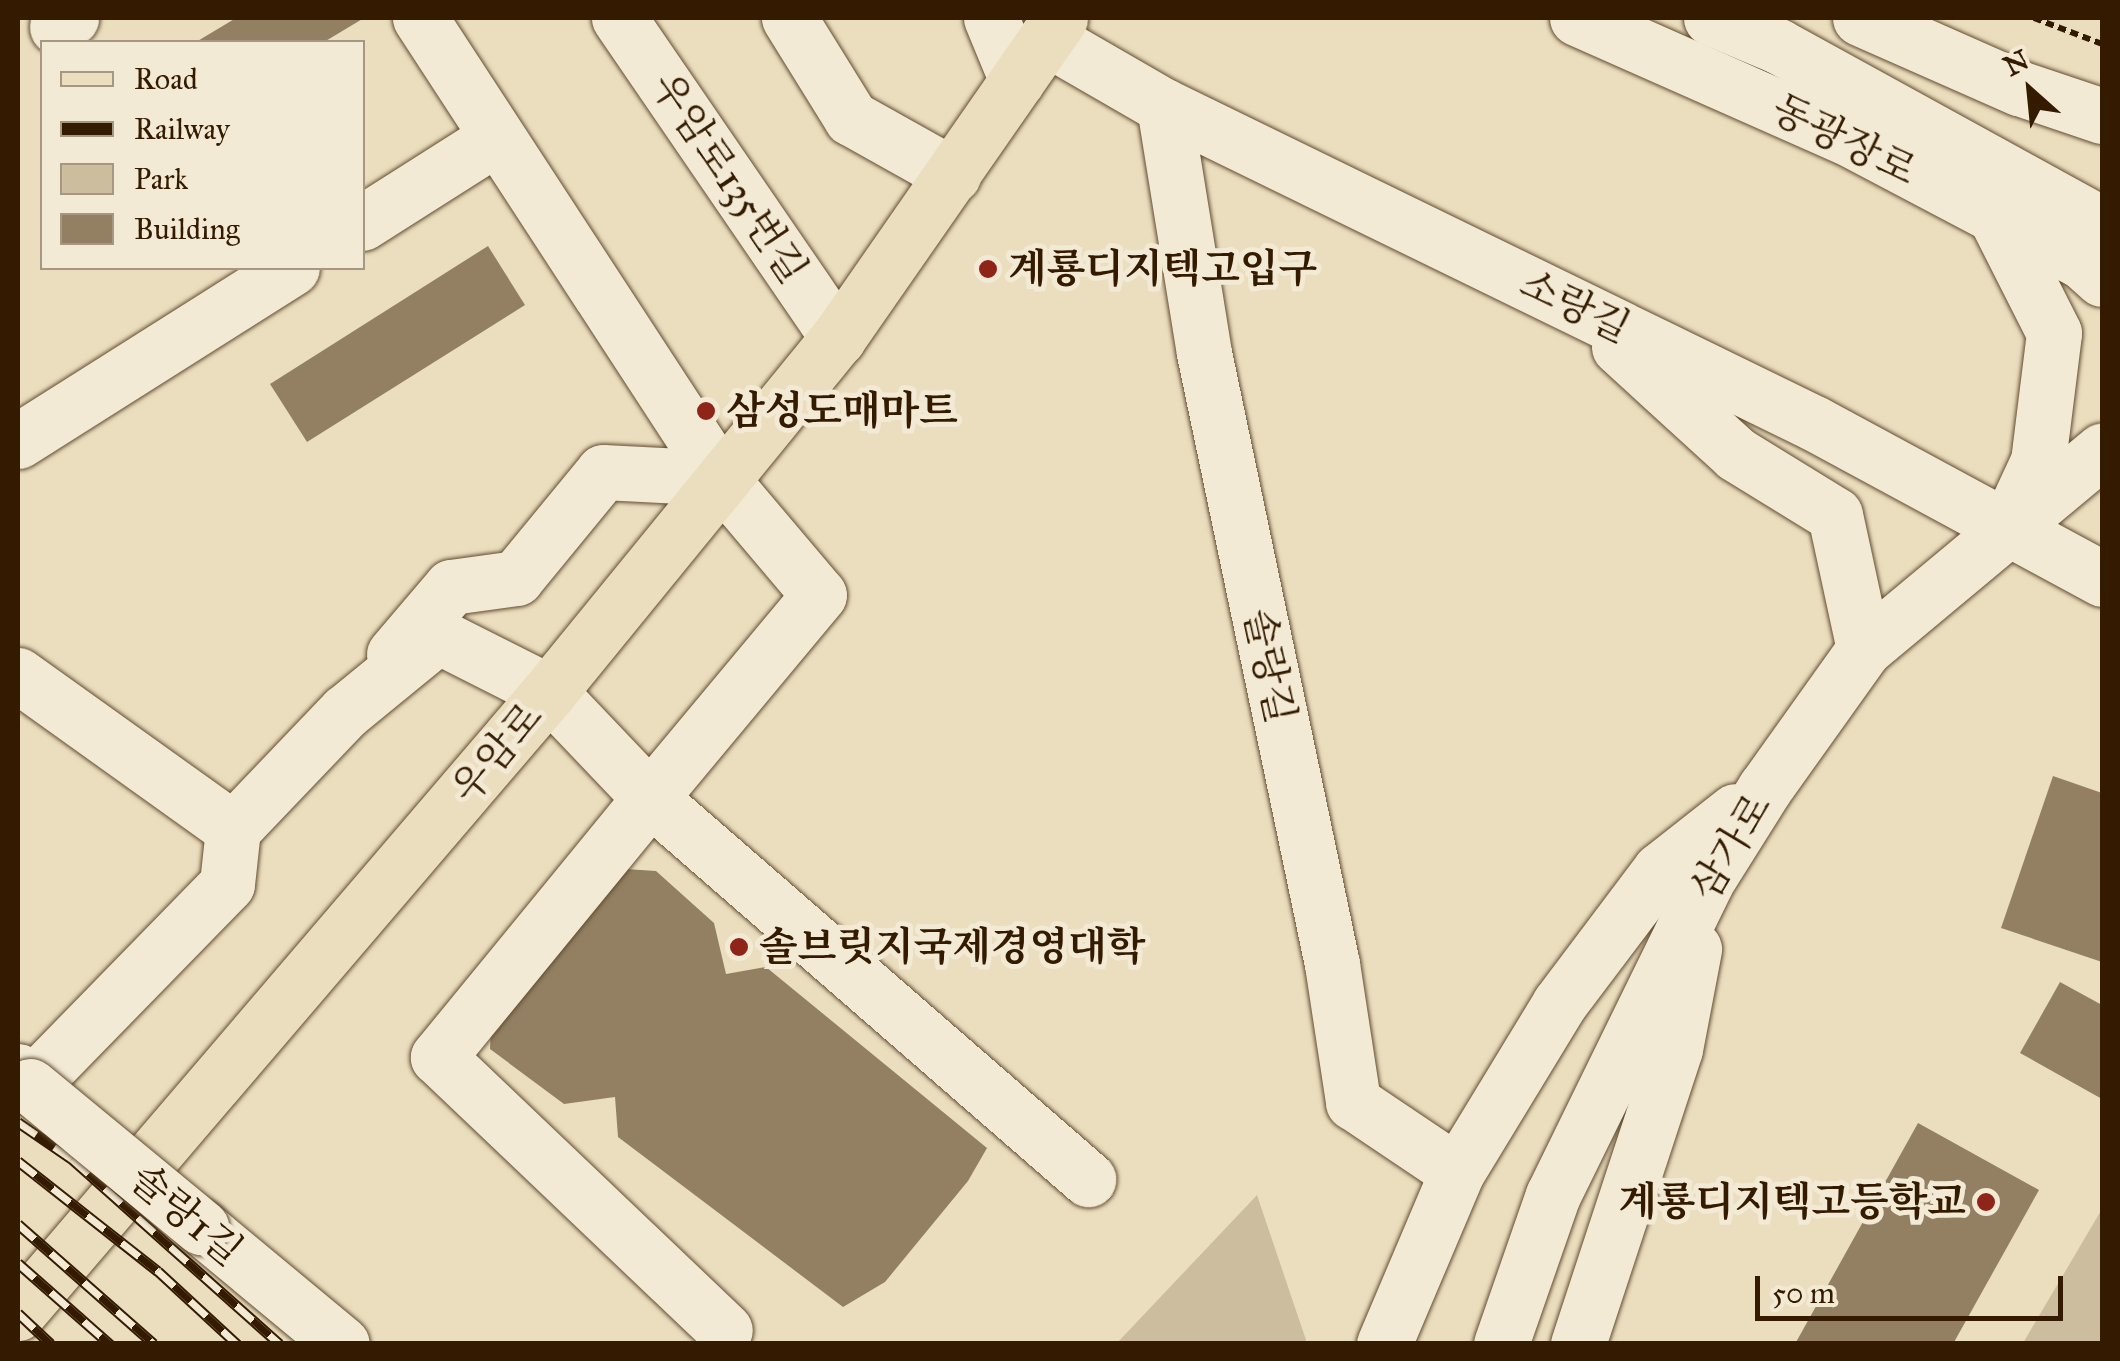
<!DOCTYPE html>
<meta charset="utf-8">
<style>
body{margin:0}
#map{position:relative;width:2120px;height:1361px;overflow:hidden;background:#ebdebe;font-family:"IM FELL Great Primer","Noto Serif KR",serif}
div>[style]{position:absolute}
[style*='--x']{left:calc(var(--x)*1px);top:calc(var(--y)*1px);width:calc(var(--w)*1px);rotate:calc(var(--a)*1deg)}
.green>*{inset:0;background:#ccbd9e}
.building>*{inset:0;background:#938063}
.path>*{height:6px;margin-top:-3px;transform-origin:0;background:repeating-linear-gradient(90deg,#341b00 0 8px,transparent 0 13px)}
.roads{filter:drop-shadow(0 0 2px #624c30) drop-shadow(0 0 2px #624c30)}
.minor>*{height:55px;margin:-27.5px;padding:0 27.5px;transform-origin:27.5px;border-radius:27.5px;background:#f2ead5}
.major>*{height:55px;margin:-27.5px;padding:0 27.5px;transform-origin:27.5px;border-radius:27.5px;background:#ebdebe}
.rail>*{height:11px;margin-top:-5.5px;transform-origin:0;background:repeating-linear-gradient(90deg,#f2ead5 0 22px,#341b00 0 44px);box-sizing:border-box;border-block:2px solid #341b00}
.bridges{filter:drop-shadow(0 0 2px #624c30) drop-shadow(0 0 2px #624c30)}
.minor-bridge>*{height:55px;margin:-27.5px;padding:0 27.5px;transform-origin:27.5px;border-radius:27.5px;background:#f2ead5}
.dots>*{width:28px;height:28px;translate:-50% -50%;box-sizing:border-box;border:5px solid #f2ead5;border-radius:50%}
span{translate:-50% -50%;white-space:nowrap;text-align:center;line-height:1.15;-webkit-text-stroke:10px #f2ead5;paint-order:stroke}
.street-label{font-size:40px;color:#341b00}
.poi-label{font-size:40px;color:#341b00;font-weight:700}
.left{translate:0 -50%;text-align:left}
.right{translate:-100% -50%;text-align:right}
.frame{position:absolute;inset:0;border:20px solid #341b00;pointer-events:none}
.legend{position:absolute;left:40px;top:40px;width:325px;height:230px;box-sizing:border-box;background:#f2ead5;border:2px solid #a69780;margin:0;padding:12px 18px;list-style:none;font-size:30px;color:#341b00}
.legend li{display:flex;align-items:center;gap:20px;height:50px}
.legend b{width:50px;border:2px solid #a69780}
.north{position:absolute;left:1980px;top:40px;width:100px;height:100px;-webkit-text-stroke:8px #f2ead5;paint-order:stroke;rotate:333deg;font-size:28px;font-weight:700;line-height:40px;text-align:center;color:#341b00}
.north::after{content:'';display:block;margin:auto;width:35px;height:45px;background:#341b00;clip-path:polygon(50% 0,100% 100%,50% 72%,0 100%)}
.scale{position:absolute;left:1755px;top:1276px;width:308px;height:45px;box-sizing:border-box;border:5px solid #341b00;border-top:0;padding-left:12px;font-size:30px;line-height:35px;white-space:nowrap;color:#341b00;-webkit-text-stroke:8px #f2ead5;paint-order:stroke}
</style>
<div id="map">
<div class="green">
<i style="clip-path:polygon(1257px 1195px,1307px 1343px,1117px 1343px)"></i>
<i style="clip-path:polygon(2102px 1209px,2102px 1343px,2023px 1343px)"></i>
</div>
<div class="building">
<i style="clip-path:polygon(236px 18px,364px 18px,324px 42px,196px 42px)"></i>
<i style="clip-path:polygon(488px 246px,525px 305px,307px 442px,270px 384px)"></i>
<i style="clip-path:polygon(2053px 776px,2102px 793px,2102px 962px,2001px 928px)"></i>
<i style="clip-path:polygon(610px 868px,656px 871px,714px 923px,726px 974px,766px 967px,987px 1148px,968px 1181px,885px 1282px,843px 1307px,618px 1137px,615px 1097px,564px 1104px,490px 1049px,492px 1001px)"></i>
<i style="clip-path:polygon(2060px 982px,2102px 1005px,2102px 1099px,2020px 1053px)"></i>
<i style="clip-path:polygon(1918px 1123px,2039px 1190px,1953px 1344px,1795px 1344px)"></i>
</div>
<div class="path">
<i style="--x:2034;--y:18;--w:73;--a:20.9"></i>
</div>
<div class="roads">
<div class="minor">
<i style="--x:420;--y:18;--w:549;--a:56.89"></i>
<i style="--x:720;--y:478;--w:153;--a:49.8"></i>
<i style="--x:819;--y:595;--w:264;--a:129.8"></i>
<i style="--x:650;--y:798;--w:581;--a:41.02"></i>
<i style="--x:619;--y:18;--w:388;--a:55.6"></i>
<i style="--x:789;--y:18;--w:118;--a:58.2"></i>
<i style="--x:851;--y:118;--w:117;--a:29.2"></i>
<i style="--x:991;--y:18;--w:68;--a:67.6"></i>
<i style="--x:1577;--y:18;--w:294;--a:23.9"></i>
<i style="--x:1846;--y:137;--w:268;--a:27.8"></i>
<i style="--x:2083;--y:262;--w:25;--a:42"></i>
<i style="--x:1711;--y:18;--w:73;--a:22.7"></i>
<i style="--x:1778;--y:46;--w:370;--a:28.8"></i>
<i style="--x:1860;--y:18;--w:174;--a:23.8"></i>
<i style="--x:2019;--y:88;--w:88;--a:18.6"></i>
<i style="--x:57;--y:27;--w:17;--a:-33"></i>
<i style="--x:1046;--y:38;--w:136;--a:30"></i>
<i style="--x:1164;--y:106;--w:723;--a:26"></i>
<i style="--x:1814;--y:423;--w:328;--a:28.4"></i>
<i style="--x:1164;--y:106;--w:250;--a:80.8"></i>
<i style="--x:1204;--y:353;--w:624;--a:78.17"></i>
<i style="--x:1332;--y:964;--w:140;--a:81.3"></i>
<i style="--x:1353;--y:1102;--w:125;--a:33.9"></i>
<i style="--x:1995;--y:216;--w:131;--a:63.2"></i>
<i style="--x:2054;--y:333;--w:129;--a:97.1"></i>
<i style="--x:2038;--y:461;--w:62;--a:114.9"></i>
<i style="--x:362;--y:223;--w:159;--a:-32.4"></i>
<i style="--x:1619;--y:347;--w:159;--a:42.4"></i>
<i style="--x:1736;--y:454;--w:116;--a:31.6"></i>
<i style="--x:1835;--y:515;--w:137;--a:77.8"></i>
<i style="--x:18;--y:441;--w:324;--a:-32.3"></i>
<i style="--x:394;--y:654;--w:88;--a:-49.6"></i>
<i style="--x:451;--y:587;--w:66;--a:-7.9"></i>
<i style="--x:516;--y:578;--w:137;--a:-50.6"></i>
<i style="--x:603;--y:472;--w:117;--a:2.9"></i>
<i style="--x:18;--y:675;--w:264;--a:35.6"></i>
<i style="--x:18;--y:1071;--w:19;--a:51"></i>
<i style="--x:30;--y:1086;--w:282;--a:-45.7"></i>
<i style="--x:227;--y:884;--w:55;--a:-83.8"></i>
<i style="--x:233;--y:829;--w:162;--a:-46.3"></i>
<i style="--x:345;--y:712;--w:120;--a:-39.3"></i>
<i style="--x:438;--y:636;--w:124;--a:26.8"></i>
<i style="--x:549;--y:692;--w:146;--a:46.4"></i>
<i style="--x:650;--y:798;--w:335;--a:129.3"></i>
<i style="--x:438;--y:1057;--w:396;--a:43.6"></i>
<i style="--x:201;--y:1227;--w:183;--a:39.7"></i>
<i style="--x:1384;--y:1344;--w:187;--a:-67"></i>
<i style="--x:1457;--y:1172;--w:197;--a:-58.7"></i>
<i style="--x:1559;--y:1004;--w:168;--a:-53"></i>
<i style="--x:1660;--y:870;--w:95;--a:-38.2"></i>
<i style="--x:1501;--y:1344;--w:158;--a:-70.8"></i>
<i style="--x:1553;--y:1195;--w:348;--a:-63.9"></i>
<i style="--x:1706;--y:882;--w:111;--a:-57.9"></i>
<i style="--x:1765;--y:788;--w:171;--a:-54.5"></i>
<i style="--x:1864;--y:649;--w:310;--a:-39.8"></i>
<i style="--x:1578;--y:1344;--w:311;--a:-71.8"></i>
<i style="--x:1675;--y:1049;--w:102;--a:-79.2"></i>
</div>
<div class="major">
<i style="--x:18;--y:1313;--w:817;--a:-49.47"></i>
<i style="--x:549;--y:692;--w:457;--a:-50.8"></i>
<i style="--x:838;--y:338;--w:389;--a:-55.2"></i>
</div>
</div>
<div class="rail">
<i style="--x:18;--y:1122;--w:65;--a:34.4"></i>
<i style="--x:72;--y:1159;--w:278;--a:41.7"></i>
<i style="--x:18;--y:1161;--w:178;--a:38.2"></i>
<i style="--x:158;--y:1271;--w:108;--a:42.7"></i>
<i style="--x:18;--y:1224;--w:181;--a:41.4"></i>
<i style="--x:18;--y:1263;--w:123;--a:41.4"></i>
<i style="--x:18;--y:1313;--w:45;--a:43.2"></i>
</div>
<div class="bridges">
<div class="minor-bridge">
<i style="--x:30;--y:1086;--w:222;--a:39.5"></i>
</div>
</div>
<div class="dots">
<i style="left:988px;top:269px;background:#8f2418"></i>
<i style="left:706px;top:411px;background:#8f2418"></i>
<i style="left:739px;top:947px;background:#8f2418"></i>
<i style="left:1986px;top:1202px;background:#8f2418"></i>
</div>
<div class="street-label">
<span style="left:1844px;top:140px;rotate:26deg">동광장로</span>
<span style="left:729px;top:178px;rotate:56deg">우암로135번길</span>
<span style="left:1575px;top:306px;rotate:26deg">소랑길</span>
<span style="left:1269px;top:666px;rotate:78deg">솔랑길</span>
<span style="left:497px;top:753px;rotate:-50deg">우암로</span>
<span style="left:1731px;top:847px;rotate:-59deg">삼가로</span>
<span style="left:186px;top:1215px;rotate:40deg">솔랑1길</span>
</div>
<div class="poi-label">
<span class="left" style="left:1008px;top:269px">계룡디지텍고입구</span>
<span class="left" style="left:726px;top:411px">삼성도매마트</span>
<span class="left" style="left:759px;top:947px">솔브릿지국제경영대학</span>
<span class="right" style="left:1966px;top:1202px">계룡디지텍고등학교</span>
</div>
<div class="frame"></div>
<ul class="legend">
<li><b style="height:12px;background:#ebdebe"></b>Road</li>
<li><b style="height:12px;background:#341b00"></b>Railway</li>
<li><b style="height:28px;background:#ccbd9e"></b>Park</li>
<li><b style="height:28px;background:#938063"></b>Building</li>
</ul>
<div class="north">N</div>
<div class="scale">50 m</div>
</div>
